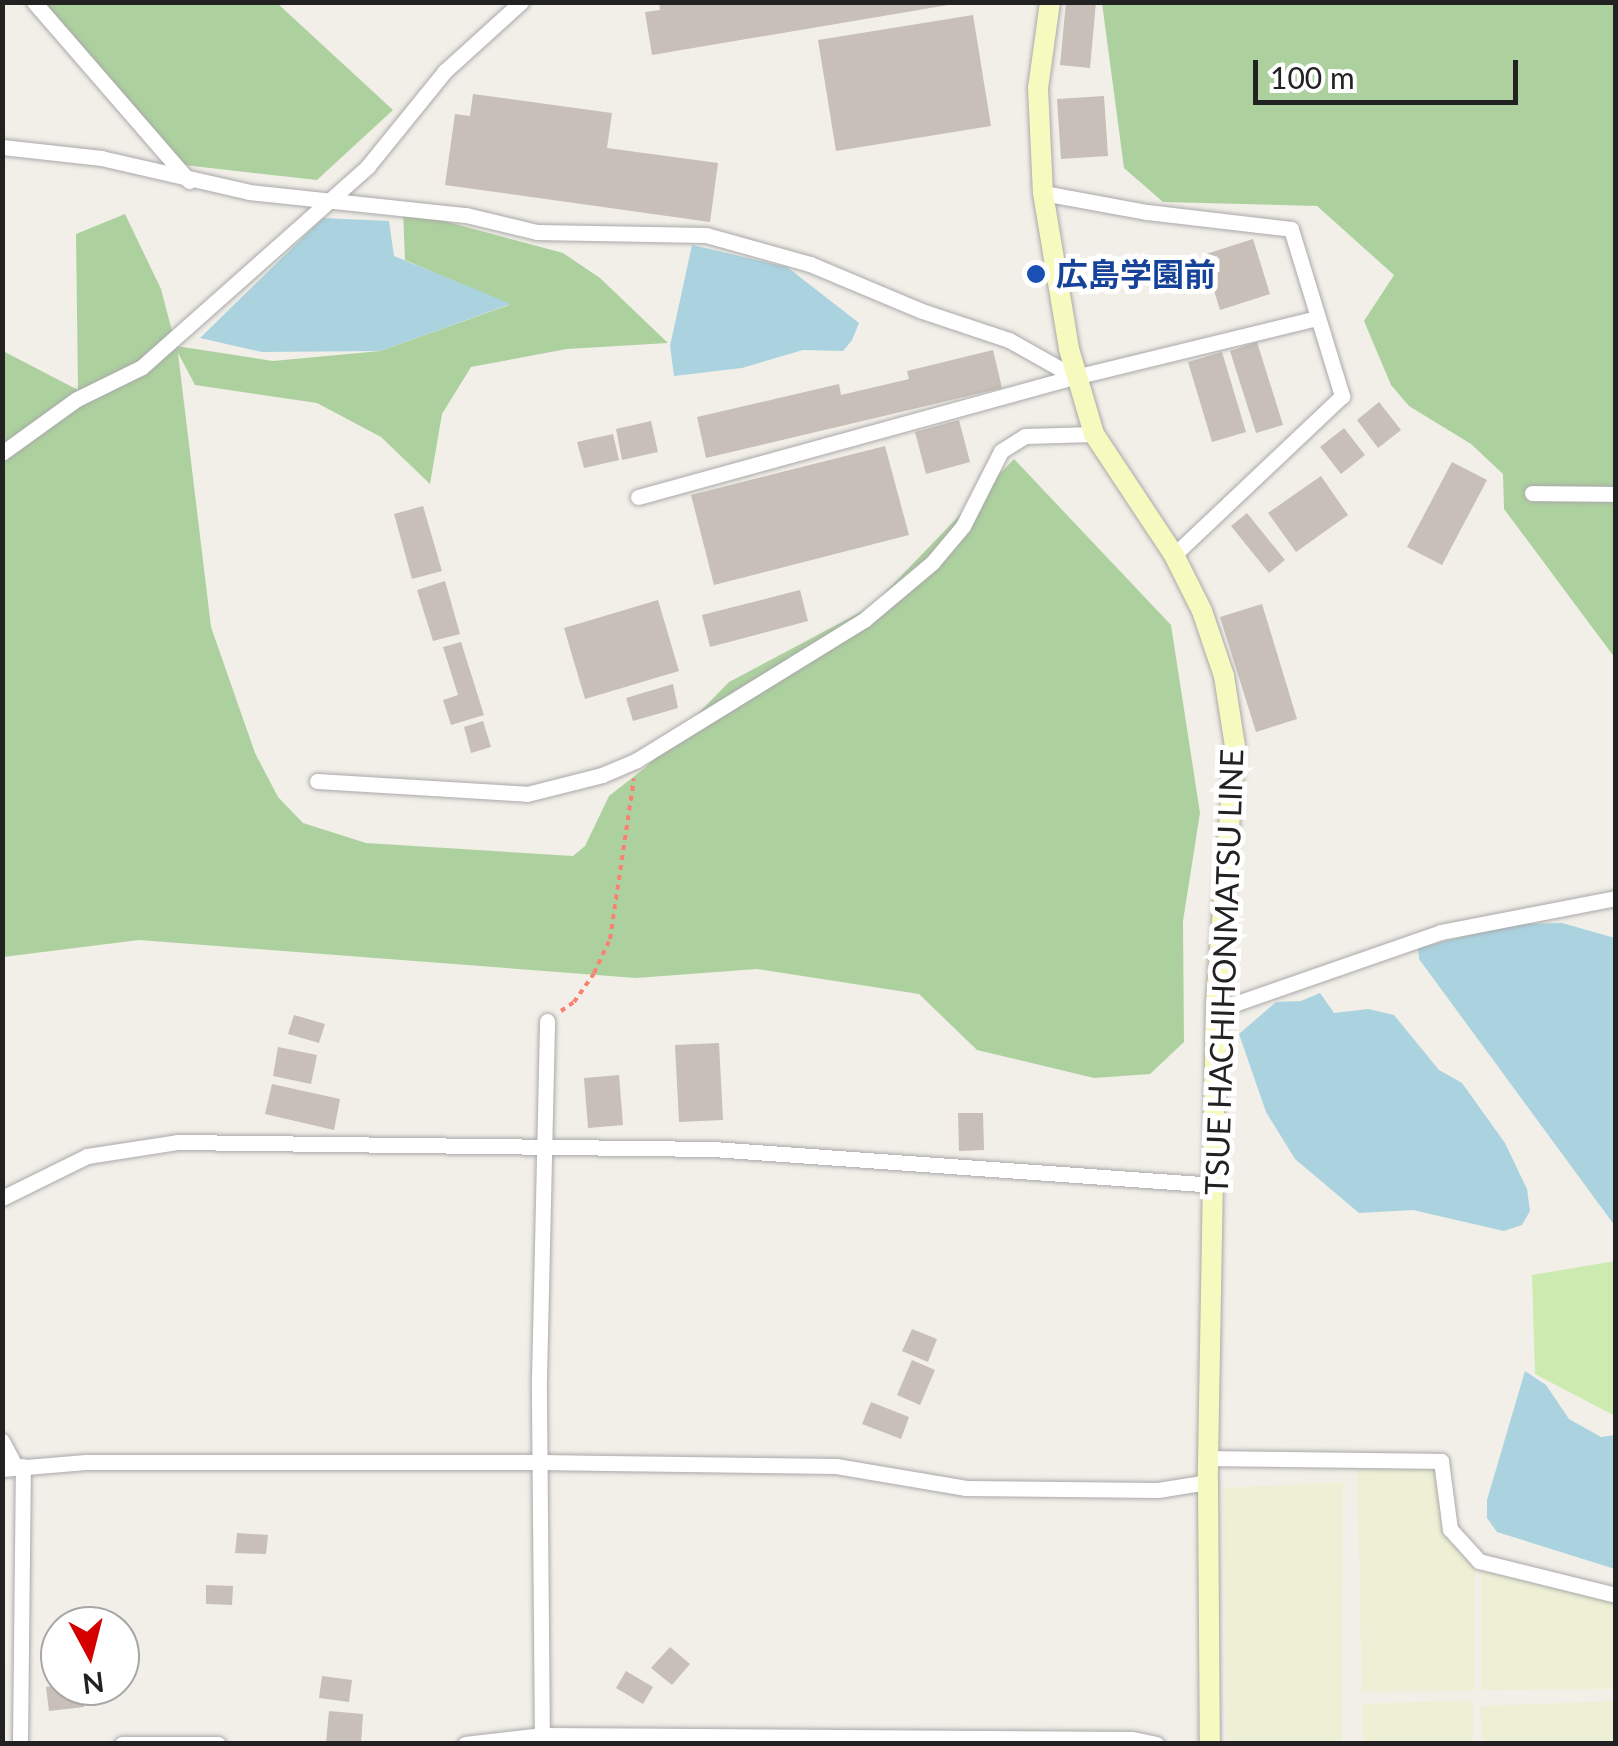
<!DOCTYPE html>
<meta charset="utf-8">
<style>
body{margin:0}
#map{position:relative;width:1618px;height:1746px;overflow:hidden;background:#f2efe9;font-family:Lato,"Noto Sans JP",sans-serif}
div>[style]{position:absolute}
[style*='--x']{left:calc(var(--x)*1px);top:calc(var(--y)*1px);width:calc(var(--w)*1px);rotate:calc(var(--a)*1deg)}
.farmland>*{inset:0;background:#eef0d5}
.grass>*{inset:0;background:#cdebb0}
.forest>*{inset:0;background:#add19e}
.water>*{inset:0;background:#aad3df}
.building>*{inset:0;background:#c7bfb8}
.path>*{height:4px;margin-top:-2px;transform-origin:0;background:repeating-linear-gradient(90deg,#fa8072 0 5px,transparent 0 10px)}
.roads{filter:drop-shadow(0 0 2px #a9a9a9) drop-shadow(0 0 2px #a9a9a9)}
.minor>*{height:15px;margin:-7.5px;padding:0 7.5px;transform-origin:7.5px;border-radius:7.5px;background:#fff}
.secondary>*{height:20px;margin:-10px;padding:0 10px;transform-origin:10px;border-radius:10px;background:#f7fabf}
.dots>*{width:28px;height:28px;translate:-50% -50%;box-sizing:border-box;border:5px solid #fff;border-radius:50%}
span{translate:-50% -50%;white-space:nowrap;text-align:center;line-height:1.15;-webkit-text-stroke:10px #fff;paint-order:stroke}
.transit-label{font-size:32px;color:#164399;font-weight:700}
.left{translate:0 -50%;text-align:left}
.street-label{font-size:32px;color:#222}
.frame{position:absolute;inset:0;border:5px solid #222;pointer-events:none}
.north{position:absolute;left:40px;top:1606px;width:100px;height:100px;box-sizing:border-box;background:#fff;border:2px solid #a7a7a7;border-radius:50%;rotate:173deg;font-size:28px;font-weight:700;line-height:40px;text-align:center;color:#222}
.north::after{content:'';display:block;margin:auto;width:35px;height:45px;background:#d40000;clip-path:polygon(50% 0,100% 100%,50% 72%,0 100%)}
.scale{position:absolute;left:1253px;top:60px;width:265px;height:45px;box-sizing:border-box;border:5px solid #222;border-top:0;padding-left:12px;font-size:30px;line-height:35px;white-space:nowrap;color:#222;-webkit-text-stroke:8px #fff;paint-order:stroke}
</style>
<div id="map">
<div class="farmland">
<i style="clip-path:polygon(1357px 1467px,1441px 1469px,1443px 1528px,1475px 1570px,1474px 1691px,1362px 1692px)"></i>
<i style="clip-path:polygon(1343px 1482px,1342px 1743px,1227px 1743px,1223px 1488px)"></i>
<i style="clip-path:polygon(1481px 1568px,1615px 1603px,1615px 1689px,1481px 1690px)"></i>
<i style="clip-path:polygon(1473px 1700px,1473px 1743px,1363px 1743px,1363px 1704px)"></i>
<i style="clip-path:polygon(1615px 1701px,1615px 1743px,1482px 1743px,1480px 1706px)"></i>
</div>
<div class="grass">
<i style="clip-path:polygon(1615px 1261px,1616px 1261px,1615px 1416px,1535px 1374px,1532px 1275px)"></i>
</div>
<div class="forest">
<i style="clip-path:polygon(45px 3px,277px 3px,393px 110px,317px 180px,175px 164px)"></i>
<i style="clip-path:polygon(1102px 3px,1615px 3px,1615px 658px,1504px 509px,1503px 474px,1471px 444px,1409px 406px,1391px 385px,1364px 321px,1394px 275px,1317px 206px,1163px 202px,1124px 168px)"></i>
<i style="clip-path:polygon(403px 210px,563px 253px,600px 278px,668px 343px,567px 349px,471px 367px,442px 414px,430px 484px,381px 437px,317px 403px,195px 385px,178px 353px,211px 627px,255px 753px,278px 797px,303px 823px,366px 843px,573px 856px,585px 846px,609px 796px,646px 767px,729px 682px,872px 606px,1014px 459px,1171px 625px,1200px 813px,1183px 921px,1184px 1042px,1150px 1074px,1094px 1078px,977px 1050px,919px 994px,757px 969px,636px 978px,139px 940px,3px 957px,3px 351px,78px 390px,76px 234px,125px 214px,161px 289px,176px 346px,273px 361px,380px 351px,509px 305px,405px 260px)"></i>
</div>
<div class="water">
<i style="clip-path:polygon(323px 218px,389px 221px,394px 256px,511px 304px,380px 351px,262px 352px,200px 338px)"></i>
<i style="clip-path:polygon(692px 245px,787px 267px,859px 323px,852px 340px,843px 351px,803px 350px,742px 368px,674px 376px,670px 346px)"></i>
<i style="clip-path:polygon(1562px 923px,1615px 938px,1615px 1226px,1419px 959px,1418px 948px,1514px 924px)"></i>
<i style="clip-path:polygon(1320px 993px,1334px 1013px,1368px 1009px,1394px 1015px,1439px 1070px,1462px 1083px,1505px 1143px,1527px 1189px,1530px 1211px,1522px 1225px,1504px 1231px,1413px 1210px,1359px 1213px,1295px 1159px,1266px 1112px,1239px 1034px,1276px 1002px,1301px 1001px)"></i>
<i style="clip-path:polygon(1525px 1371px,1546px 1385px,1569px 1419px,1601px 1437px,1615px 1435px,1615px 1569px,1497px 1532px,1487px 1518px,1487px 1500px)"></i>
</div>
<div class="building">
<i style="clip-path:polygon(659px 2px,948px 2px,948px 5px,652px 55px,645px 12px,660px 10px)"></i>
<i style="clip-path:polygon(1066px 2px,1096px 2px,1090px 68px,1060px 65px)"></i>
<i style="clip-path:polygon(973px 15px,991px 126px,836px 151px,818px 40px)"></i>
<i style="clip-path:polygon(473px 94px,612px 113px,607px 148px,718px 163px,710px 222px,445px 185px,455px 114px,470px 116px)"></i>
<i style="clip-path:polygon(1104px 96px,1108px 156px,1061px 159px,1057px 99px)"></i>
<i style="clip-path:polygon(1253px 239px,1270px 294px,1220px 310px,1203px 255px)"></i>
<i style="clip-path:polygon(1257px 342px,1283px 425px,1256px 433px,1230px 351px)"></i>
<i style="clip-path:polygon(993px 350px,1002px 388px,706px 458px,697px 417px,839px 384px,841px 395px,909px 379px,907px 371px)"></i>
<i style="clip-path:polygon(1222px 352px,1246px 432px,1212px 442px,1188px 362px)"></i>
<i style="clip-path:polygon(1379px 402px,1401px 430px,1378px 448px,1357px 420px)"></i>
<i style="clip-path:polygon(959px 420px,970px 462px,926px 474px,915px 432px)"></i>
<i style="clip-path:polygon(651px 421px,658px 452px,622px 460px,616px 429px)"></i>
<i style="clip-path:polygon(1344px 428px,1365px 455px,1341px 474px,1320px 447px)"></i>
<i style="clip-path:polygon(613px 434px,619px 460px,584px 468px,577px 442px)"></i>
<i style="clip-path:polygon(885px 446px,909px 535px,714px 585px,691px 495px)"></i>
<i style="clip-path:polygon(1452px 462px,1487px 480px,1442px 565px,1407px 547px)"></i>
<i style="clip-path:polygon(1321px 476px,1348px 515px,1296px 552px,1268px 513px)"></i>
<i style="clip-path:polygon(423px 506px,442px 571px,412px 579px,394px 514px)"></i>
<i style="clip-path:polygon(1247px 513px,1285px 560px,1269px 573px,1231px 526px)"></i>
<i style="clip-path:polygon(445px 581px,460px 634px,433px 641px,417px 590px)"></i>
<i style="clip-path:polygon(800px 590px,808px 621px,710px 647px,702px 615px)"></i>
<i style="clip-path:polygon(658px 600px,679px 671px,585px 699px,564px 628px)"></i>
<i style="clip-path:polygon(1262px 604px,1297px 719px,1256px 732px,1220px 617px)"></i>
<i style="clip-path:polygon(461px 642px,484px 715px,451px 725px,443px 700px,458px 695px,443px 647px)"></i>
<i style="clip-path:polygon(673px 684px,678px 708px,633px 721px,626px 698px)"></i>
<i style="clip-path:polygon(483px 721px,491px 747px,471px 753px,464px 727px)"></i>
<i style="clip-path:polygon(294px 1015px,325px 1024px,319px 1043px,288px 1034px)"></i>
<i style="clip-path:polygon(719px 1043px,723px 1120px,679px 1122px,675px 1045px)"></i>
<i style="clip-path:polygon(278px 1047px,317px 1055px,311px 1084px,273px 1076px)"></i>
<i style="clip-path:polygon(619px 1075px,623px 1125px,588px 1128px,584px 1078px)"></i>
<i style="clip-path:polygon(272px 1084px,340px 1099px,334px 1130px,265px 1114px)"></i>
<i style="clip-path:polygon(958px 1113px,983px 1113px,984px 1150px,959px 1151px)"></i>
<i style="clip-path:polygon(912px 1329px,937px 1339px,928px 1362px,902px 1351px)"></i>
<i style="clip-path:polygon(912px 1360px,935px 1370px,920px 1405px,897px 1395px)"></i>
<i style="clip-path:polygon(871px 1402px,909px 1417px,901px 1439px,862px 1424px)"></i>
<i style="clip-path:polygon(237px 1533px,268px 1535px,266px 1554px,235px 1553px)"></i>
<i style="clip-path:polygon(206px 1585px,233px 1586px,232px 1605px,206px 1604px)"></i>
<i style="clip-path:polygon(670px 1647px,690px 1664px,672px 1685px,651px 1668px)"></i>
<i style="clip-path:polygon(626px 1671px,653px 1687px,643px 1704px,616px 1688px)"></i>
<i style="clip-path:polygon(322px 1676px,352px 1680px,349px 1702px,319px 1698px)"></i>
<i style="clip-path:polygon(60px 1685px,81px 1686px,84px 1707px,49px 1711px,46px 1687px)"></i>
<i style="clip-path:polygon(329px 1711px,363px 1714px,361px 1744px,326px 1743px)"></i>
</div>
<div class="path">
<i style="--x:561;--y:1011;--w:16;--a:-35"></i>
<i style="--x:574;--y:1002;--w:35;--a:-55"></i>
<i style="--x:594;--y:973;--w:38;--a:-65"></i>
<i style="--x:610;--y:939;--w:162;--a:-81.5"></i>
</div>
<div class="roads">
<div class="minor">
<i style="--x:34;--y:2;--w:237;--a:49.1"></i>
<i style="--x:2;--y:147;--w:100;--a:6.3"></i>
<i style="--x:101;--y:158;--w:152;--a:12.9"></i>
<i style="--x:249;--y:192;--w:218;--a:6.1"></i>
<i style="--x:466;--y:215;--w:73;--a:13.5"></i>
<i style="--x:537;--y:232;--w:169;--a:1"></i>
<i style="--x:706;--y:235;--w:108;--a:15.6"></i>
<i style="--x:810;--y:264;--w:121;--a:22.8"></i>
<i style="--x:922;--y:311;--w:92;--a:18.4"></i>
<i style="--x:1009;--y:340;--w:76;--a:29.3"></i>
<i style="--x:1043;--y:193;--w:106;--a:10.4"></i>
<i style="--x:1147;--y:212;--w:145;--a:6.7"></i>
<i style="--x:1291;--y:229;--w:175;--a:73"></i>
<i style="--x:1342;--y:396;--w:231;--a:136.6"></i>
<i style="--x:2;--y:453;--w:92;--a:-35.8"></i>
<i style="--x:77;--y:399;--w:72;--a:-26.2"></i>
<i style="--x:142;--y:367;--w:302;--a:-41.6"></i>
<i style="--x:368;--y:166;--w:122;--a:-51"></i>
<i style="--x:445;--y:71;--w:103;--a:-42.2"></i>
<i style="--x:1532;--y:493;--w:84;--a:0.7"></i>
<i style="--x:638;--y:497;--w:453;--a:-15.4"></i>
<i style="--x:1075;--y:377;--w:249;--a:-13.7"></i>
<i style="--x:317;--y:781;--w:210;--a:3.5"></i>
<i style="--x:527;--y:794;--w:77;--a:-14.2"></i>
<i style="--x:602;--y:775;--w:38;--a:-23"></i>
<i style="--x:637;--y:760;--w:267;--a:-31.7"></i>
<i style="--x:864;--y:620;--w:89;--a:-40"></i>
<i style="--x:932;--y:563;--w:48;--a:-50"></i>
<i style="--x:963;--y:526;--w:84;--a:-63.1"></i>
<i style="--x:1001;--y:451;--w:28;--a:-32"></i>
<i style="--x:1025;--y:436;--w:69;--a:-1.7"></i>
<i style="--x:1216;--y:1005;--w:21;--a:-5"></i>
<i style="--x:1237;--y:1003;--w:216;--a:-19.2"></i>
<i style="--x:1441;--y:932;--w:178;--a:-11"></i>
<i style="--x:2;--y:1198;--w:95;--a:-26.3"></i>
<i style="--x:87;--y:1156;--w:91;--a:-8.8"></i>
<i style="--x:177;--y:1142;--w:536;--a:0.75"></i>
<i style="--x:713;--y:1149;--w:503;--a:4.1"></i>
<i style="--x:2;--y:1441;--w:30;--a:62"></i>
<i style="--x:1211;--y:1458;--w:230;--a:0.7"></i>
<i style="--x:1441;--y:1461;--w:69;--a:82.5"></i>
<i style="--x:1450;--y:1529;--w:43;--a:47.8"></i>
<i style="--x:1479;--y:1561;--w:141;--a:13.9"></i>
<i style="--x:2;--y:1469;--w:84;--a:-4.8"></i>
<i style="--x:86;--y:1462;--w:455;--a:0"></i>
<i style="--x:541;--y:1462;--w:295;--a:0.8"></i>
<i style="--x:836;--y:1466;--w:132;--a:9.6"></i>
<i style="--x:966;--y:1488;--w:192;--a:0.6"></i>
<i style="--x:1158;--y:1490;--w:51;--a:-9.1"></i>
<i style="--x:20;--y:1744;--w:278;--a:-89.4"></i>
<i style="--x:122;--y:1744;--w:96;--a:0"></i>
<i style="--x:465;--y:1744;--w:78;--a:-6.7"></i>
<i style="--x:542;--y:1735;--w:590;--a:0.39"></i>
<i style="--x:1132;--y:1739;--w:25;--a:12"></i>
<i style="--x:542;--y:1744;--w:366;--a:-90.5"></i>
<i style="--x:539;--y:1378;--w:357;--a:-88.7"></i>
</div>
<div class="secondary">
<i style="--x:1050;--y:2;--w:87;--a:97.9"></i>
<i style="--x:1038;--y:88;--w:105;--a:87.3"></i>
<i style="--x:1043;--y:193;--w:158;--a:80.5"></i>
<i style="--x:1069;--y:349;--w:89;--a:73.6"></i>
<i style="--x:1094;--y:434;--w:145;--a:56.5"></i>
<i style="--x:1174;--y:555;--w:63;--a:63.4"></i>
<i style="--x:1202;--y:611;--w:69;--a:71.3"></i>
<i style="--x:1224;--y:676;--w:71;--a:81.1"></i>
<i style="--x:1235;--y:746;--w:260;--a:94.2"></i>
<i style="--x:1216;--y:1005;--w:477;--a:91"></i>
<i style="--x:1208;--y:1482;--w:262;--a:89.6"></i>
</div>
</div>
<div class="dots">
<i style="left:1036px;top:274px;background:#1a4fb4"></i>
</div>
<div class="transit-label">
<span class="left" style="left:1056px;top:274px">広島学園前</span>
</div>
<div class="street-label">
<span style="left:1224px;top:972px;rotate:-88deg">TSUE HACHIHONMATSU LINE</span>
</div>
<div class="frame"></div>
<div class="north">N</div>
<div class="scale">100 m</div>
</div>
